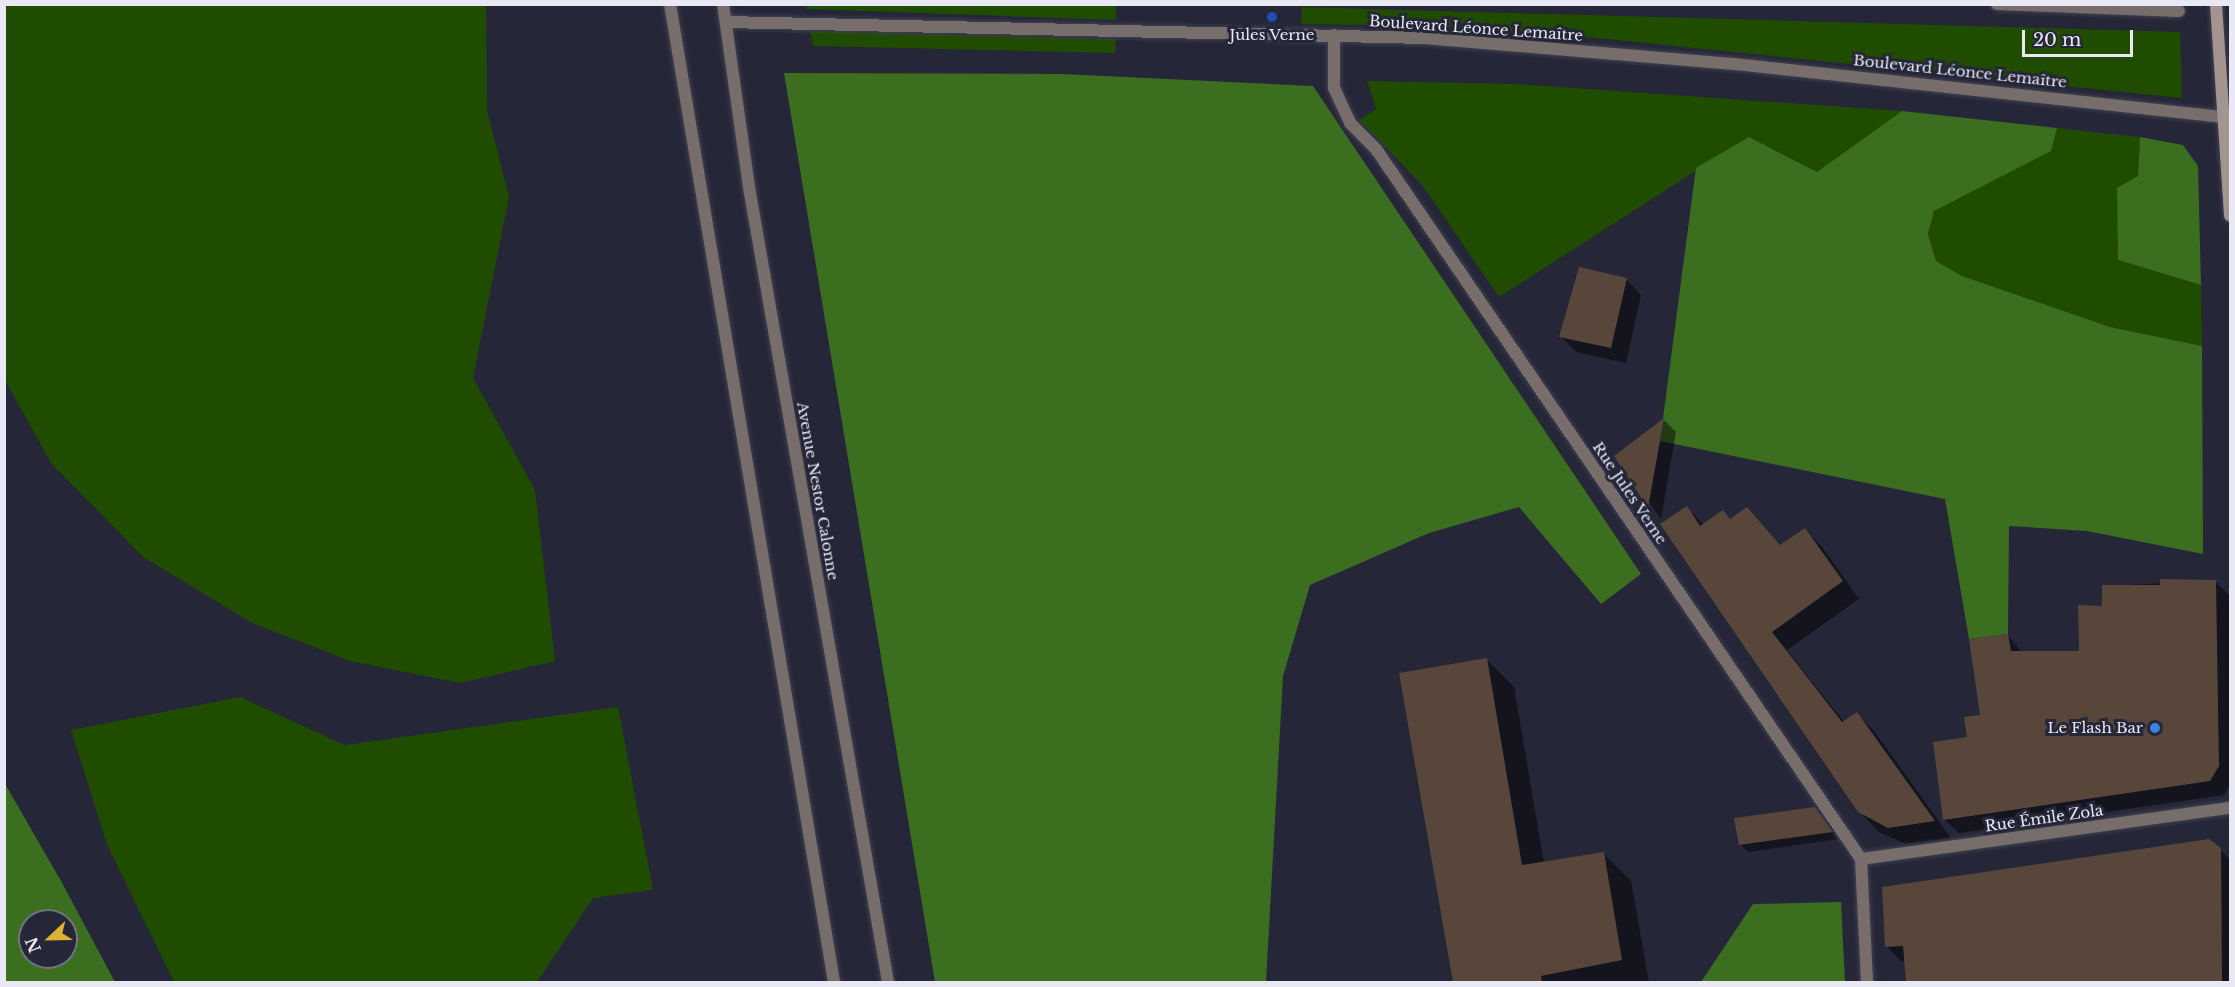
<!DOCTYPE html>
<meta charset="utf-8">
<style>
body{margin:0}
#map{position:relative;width:2235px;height:987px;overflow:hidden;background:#252637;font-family:"Libre Baskerville",serif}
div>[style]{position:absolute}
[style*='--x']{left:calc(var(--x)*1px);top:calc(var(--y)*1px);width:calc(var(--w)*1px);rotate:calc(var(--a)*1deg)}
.green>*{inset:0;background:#204c00}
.forest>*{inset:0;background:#3c6e20}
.shadow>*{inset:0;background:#0007}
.building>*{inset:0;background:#58463b}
.roads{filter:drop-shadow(0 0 2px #404152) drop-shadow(0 0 2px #404152)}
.lane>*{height:12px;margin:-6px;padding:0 6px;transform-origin:6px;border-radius:6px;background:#776d6a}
.street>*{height:12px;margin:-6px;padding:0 6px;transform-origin:6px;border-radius:6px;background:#776d6a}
.secondary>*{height:12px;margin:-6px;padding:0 6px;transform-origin:6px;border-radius:6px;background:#a4948f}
.dots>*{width:16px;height:16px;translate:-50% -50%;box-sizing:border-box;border:3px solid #252637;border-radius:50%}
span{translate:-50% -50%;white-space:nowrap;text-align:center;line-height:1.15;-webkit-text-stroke:6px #252637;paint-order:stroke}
.street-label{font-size:15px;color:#e8e9f5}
.poi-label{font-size:15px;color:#e8e9f5}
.right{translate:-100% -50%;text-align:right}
.frame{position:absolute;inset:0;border:6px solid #e8e9f5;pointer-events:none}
.north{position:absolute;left:18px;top:909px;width:60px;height:60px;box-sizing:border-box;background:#252637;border:2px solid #737483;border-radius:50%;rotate:248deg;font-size:16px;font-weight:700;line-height:24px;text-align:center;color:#e8e9f5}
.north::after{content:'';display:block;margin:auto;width:21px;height:27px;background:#deb133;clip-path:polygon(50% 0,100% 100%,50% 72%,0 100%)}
.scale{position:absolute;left:2022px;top:30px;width:111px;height:27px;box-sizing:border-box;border:3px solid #e8e9f5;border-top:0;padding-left:8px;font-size:18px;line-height:21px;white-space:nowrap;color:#e8e9f5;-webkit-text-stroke:4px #252637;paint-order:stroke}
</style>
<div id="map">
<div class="green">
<i style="clip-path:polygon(4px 5px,486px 5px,487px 110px,509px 197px,473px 378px,535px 490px,555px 661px,460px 683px,350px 661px,252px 623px,143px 557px,51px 463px,5px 380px)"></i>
<i style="clip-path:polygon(1116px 5px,1116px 20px,807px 9px,806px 5px)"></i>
<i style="clip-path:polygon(1302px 7px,2180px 32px,2182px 98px,1596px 38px,1433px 26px,1301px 24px)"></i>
<i style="clip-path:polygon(810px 31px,1116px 39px,1115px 53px,813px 46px)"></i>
<i style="clip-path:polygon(1367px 81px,1516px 84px,1902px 111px,1817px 172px,1749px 137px,1499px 297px,1423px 186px,1359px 120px,1376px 109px)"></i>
<i style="clip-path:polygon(2057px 128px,2140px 137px,2138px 176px,2118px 260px,2201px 285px,2202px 346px,2110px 327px,1962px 276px,1936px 261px,1928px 234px,1934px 211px,2050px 151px)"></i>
<i style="clip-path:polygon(240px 697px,345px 745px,618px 707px,653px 890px,593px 898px,537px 982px,174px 982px,107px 845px,71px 730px)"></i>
</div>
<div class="forest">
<i style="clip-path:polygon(784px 73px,1062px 74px,1313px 86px,1641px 574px,1601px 604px,1519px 507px,1429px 533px,1310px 585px,1283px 676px,1266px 982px,935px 982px)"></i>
<i style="clip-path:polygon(1902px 111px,2057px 128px,2051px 151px,1934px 211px,1928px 234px,1936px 261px,1962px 276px,2110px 327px,2202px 346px,2203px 554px,2087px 531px,2009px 526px,2008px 634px,1969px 639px,1945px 499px,1660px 441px,1696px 168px,1749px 137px,1817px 172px)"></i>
<i style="clip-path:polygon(2140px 137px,2183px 145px,2198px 166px,2201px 285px,2118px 260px,2117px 188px,2138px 176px)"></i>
<i style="clip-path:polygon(evenodd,4px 782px,61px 881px,115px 982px,5px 982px,4px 782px,30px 921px,66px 921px,66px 957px,30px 957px,30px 921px)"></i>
<i style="clip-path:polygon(1841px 902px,1845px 982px,1701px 982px,1753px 904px)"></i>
</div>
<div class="shadow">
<i style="clip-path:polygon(1626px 279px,1641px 295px,1626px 363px,1576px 352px,1560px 336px)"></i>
<i style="clip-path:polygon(1664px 420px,1676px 432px,1661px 519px,1616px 456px)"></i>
<i style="clip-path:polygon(1687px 508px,1704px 525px,1723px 512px,1731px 519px,1747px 509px,1781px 546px,1805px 530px,1822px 547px,1859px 599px,1787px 650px,1844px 722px,1857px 714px,1874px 731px,1951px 838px,1906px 844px,1879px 832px,1862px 814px,1662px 524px)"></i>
<i style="clip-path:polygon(2215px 581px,2229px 595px,2230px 784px,2224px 795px,1959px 833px,1944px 819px,2008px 635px,2022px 653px,2081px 653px,2104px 607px,2104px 586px)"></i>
<i style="clip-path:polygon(1486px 659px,1514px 687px,1544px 863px,1603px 853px,1631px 881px,1649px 982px,1455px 982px,1400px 674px)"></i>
<i style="clip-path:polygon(1815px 808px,1838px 839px,1748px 852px,1740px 844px)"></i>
<i style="clip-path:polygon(2220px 849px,2230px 860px,2230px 982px,2184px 982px,2187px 920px,2165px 918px,2155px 982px,2074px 982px,2071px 951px,1901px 961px,1886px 946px)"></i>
</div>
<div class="building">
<i style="clip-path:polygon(1579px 267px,1627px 278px,1611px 348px,1559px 337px)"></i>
<i style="clip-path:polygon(1664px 418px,1648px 508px,1614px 456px)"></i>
<i style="clip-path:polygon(1687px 506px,1700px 526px,1723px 510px,1730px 519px,1747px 507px,1780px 545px,1805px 528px,1843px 581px,1772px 632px,1842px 722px,1857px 712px,1935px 821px,1888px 828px,1858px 812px,1660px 524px)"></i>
<i style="clip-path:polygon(2160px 579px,2216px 580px,2219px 766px,2210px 781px,1943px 820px,1933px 742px,1967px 737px,1964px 717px,1980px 715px,1969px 639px,2008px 634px,2011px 651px,2079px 651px,2078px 605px,2102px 606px,2102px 585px,2160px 585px)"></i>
<i style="clip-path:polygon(1487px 658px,1522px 865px,1604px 852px,1622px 960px,1541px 976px,1542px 982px,1453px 982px,1399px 673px)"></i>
<i style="clip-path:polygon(1815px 807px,1833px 832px,1739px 845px,1734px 818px)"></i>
<i style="clip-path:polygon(2209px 839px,2221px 848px,2222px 982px,1906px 982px,1903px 946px,1885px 947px,1882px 887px)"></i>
</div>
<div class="roads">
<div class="lane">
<i style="--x:670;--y:4;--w:992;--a:80.48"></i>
<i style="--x:1997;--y:4;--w:182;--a:2.2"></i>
</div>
<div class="street">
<i style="--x:723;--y:4;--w:191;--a:81.9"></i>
<i style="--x:750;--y:193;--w:801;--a:80.08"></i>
<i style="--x:726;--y:22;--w:698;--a:1.31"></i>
<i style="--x:1424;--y:38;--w:312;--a:4.8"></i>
<i style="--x:1735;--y:64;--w:488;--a:6.2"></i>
<i style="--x:1334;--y:35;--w:53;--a:90"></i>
<i style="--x:1334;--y:88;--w:38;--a:65"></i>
<i style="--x:1350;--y:123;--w:37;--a:45"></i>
<i style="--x:1376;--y:149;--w:860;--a:55.66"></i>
<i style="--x:1861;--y:859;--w:123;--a:87.2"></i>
<i style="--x:1861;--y:859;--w:373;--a:-7.9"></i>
</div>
<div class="secondary">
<i style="--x:2216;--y:4;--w:212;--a:86.2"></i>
</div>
</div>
<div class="dots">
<i style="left:1272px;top:17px;background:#1a4fb4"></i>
<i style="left:2155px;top:728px;background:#3f7fe0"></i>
</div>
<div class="street-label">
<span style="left:1476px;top:28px;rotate:4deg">Boulevard Léonce Lemaître</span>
<span style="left:1960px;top:71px;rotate:6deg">Boulevard Léonce Lemaître</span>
<span style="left:818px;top:491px;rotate:80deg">Avenue Nestor Calonne</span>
<span style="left:1630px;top:493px;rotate:56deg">Rue Jules Verne</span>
<span style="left:2044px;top:818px;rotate:-8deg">Rue Émile Zola</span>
</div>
<div class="poi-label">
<span style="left:1272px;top:35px">Jules Verne</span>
<span class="right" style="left:2143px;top:728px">Le Flash Bar</span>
</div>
<div class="frame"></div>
<div class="north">N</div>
<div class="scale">20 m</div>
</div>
